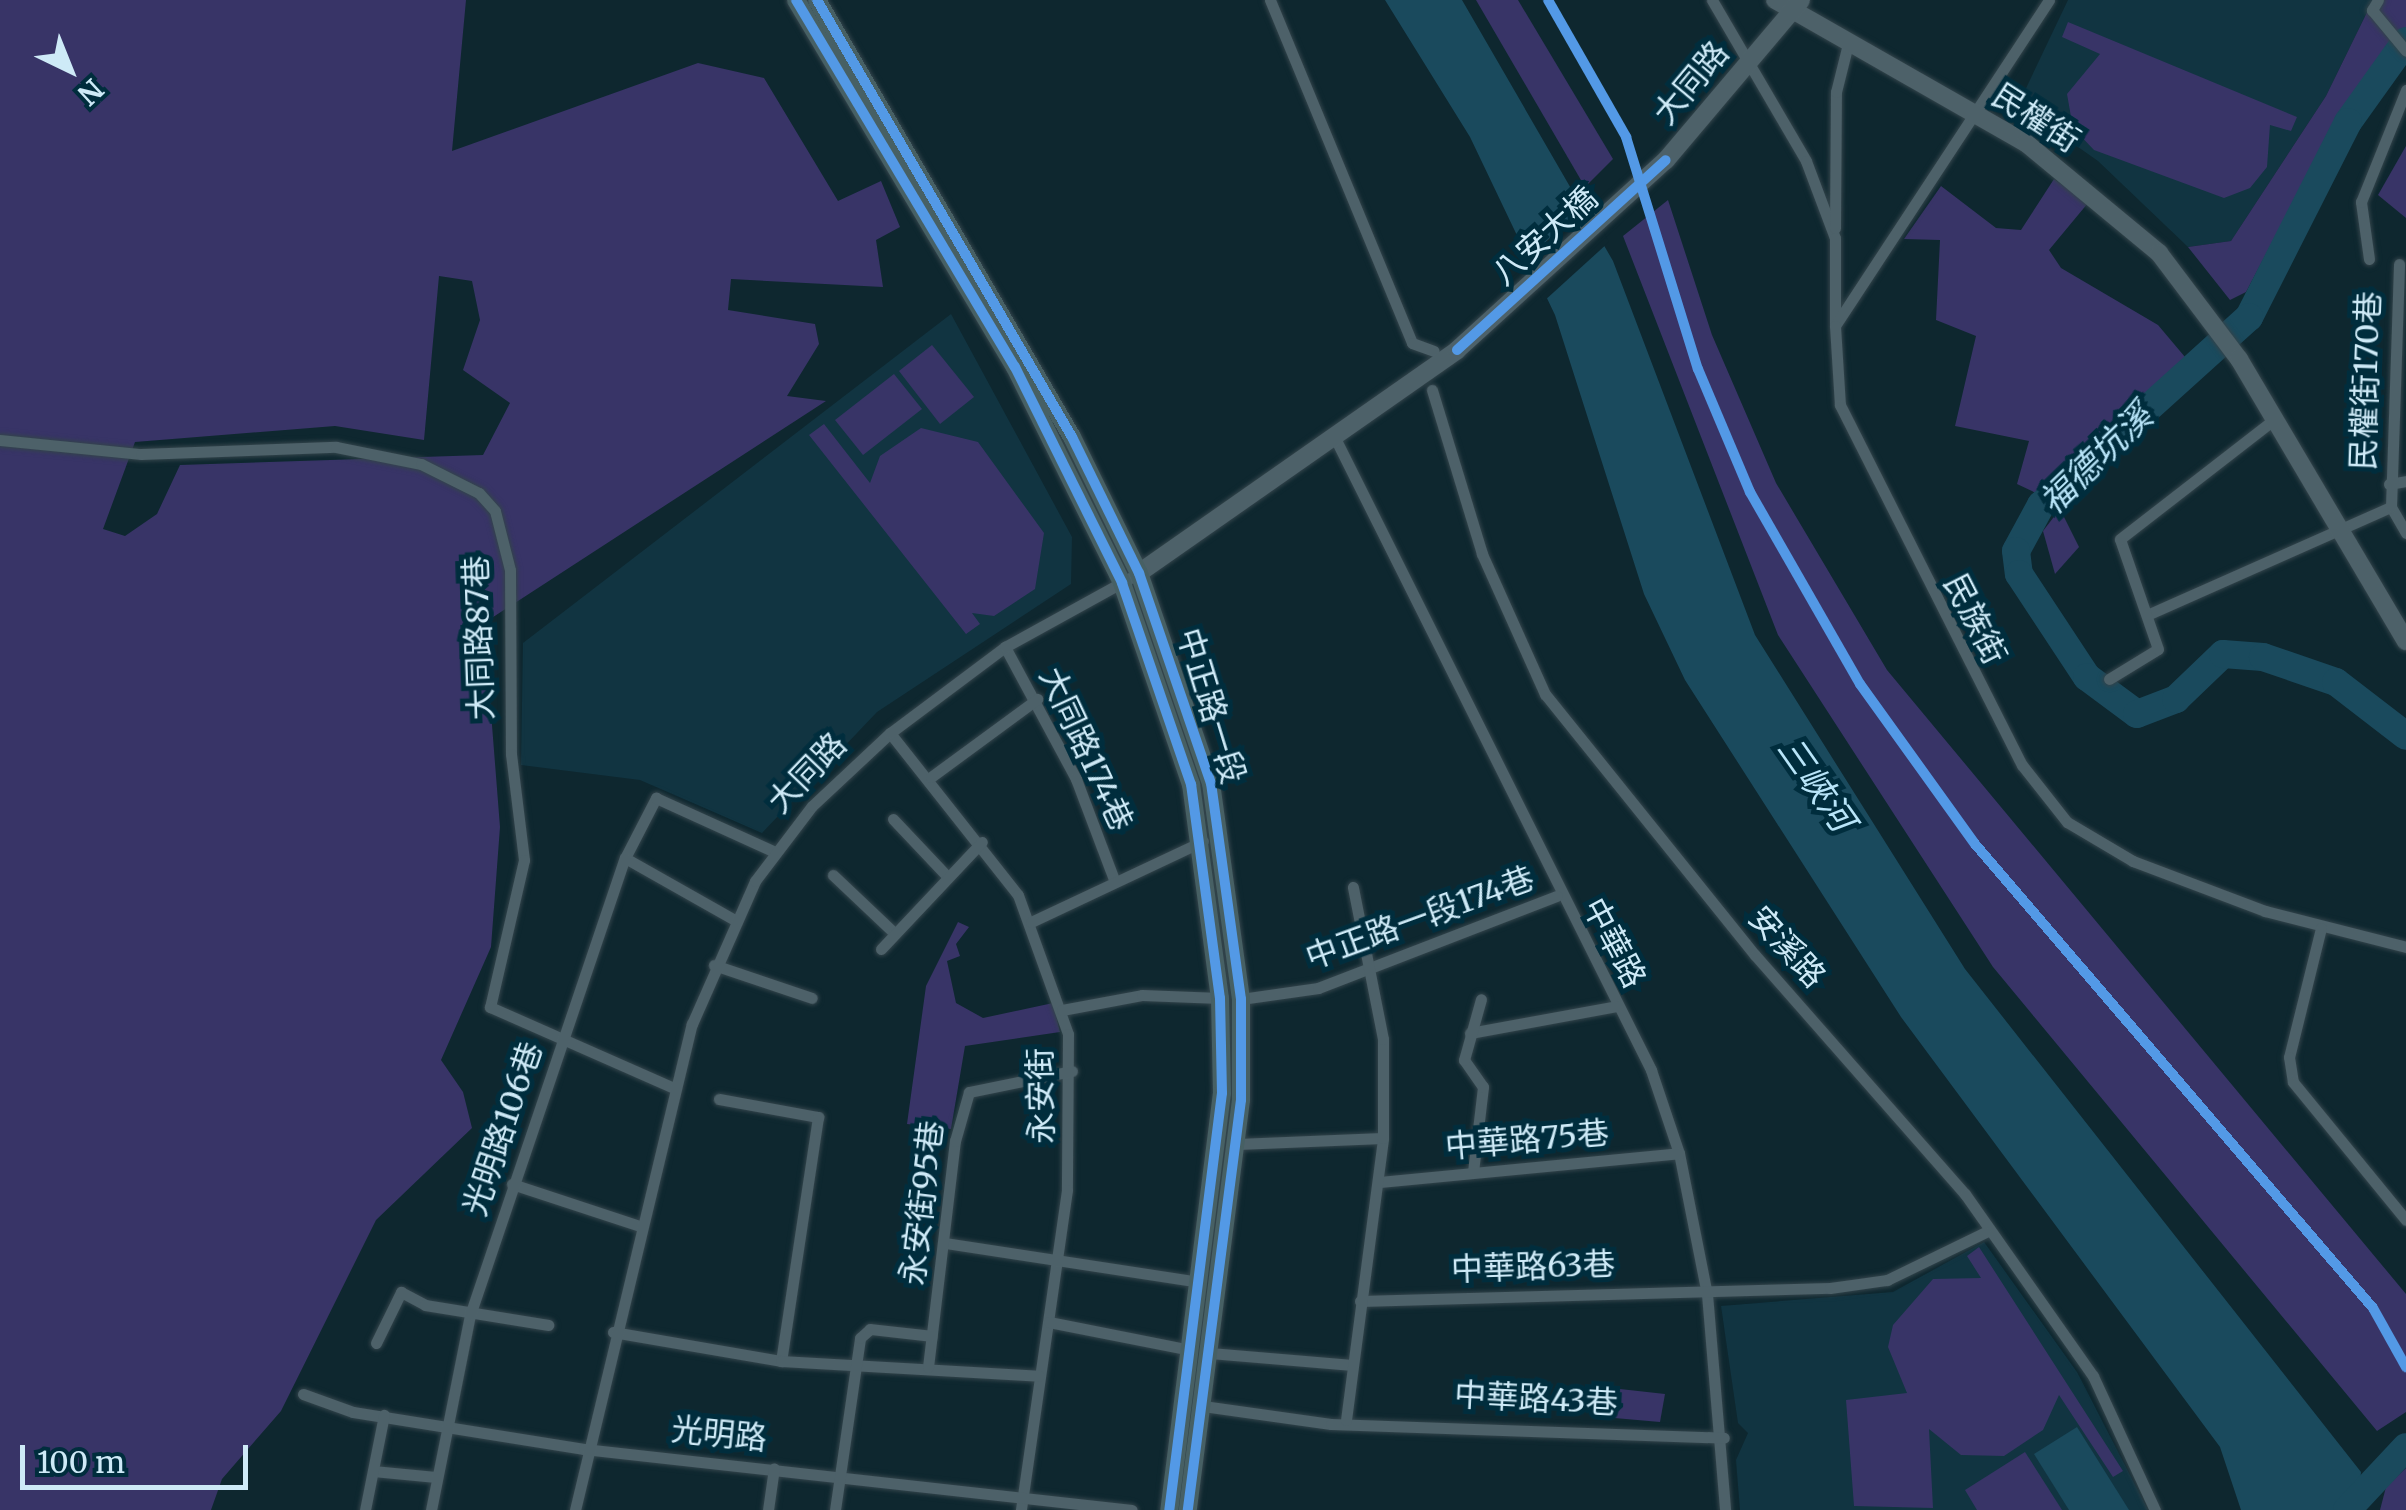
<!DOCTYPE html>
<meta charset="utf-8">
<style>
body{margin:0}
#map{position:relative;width:2406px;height:1510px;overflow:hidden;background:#0e272f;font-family:Merriweather,"Noto Sans TC",serif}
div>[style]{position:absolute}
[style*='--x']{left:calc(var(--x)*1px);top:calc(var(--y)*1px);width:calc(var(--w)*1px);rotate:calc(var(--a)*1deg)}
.built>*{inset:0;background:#113441}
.green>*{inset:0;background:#383467}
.water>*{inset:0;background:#1a4a5d}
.pier>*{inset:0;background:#0e272f}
.river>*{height:28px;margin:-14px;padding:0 14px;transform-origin:14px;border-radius:14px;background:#1a4a5d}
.roads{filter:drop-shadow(0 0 2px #33444b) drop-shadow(0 0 2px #33444b)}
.street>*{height:11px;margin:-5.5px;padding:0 5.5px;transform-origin:5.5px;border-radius:5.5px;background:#4d6169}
.secondary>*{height:18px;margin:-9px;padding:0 9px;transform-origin:9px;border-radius:9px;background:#4d6169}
.primary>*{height:18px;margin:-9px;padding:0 9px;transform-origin:9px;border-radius:9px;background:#476064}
.cycleway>*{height:10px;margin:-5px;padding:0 5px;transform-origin:5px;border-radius:5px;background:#5399e6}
span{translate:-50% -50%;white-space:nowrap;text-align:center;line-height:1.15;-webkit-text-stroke:10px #002d3d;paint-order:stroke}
.street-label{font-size:32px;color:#ceeaf7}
.water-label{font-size:35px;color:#b8e5f9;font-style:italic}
.north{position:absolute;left:20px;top:20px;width:100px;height:100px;-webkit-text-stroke:8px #002d3d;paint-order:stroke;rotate:137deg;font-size:28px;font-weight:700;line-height:40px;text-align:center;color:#ceeaf7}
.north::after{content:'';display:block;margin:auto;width:35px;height:45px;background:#ceeaf7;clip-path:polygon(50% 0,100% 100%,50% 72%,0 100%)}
.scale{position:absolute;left:20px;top:1445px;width:228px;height:45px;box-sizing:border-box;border:5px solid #ceeaf7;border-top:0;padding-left:12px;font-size:30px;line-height:35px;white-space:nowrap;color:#ceeaf7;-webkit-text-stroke:8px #002d3d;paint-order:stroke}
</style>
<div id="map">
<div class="built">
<i style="clip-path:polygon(2068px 0,2373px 0,2326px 96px,2231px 241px,2188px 247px,2098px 161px,2018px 105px)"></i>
<i style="clip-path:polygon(951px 314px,1072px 537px,1071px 584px,877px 712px,762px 833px,640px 780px,521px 765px,523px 643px)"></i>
<i style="clip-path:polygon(1984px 1242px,2077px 1372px,2148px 1510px,1740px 1510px,1736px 1460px,1748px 1433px,1738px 1423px,1721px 1306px,1893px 1292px)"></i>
</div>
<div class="green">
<i style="clip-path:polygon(evenodd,0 0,466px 0,452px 151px,698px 63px,764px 78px,838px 201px,881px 181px,900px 227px,876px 240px,883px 287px,731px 279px,728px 310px,815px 324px,819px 344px,787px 396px,826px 401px,484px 623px,500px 827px,491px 947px,441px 1060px,463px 1092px,472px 1128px,376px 1220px,281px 1411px,222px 1479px,211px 1510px,0 1510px,0 0,439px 276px,472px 281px,480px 320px,463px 370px,510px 403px,483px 455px,180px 465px,157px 514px,125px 536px,103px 529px,135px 442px,335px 426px,424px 440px,439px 276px)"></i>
<i style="clip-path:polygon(1476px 0,1518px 0,1613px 159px,1585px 187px)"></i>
<i style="clip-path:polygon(2373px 0,2406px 0,2406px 27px,2342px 109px,2246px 292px,2230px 300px,2188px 247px,2231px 241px,2326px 96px)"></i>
<i style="clip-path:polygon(2068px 22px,2297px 117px,2291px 131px,2270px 125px,2267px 167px,2250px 188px,2224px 198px,2094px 150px,2073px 128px,2067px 94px,2100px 54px,2062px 37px)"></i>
<i style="clip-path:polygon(2406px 146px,2406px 218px,2378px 195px)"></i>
<i style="clip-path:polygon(2054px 179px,2088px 203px,2049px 250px,2061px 268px,2158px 325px,2185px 357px,2038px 494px,2017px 484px,2029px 441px,1955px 426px,1976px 336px,1936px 320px,1940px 240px,1904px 239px,1941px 186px,1996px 228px,2021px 230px)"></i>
<i style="clip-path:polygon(1668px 200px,1712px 335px,1776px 483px,1887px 670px,2406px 1294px,2406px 1412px,2377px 1431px,1993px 967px,1778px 635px,1623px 236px)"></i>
<i style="clip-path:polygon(932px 345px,974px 397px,940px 424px,899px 371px)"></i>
<i style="clip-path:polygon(894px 374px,922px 409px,863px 455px,835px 420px)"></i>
<i style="clip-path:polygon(824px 424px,870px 483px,880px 456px,921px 428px,978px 442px,1044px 533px,1035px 589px,994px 616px,972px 613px,980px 624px,966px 634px,809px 435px)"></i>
<i style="clip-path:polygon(2060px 509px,2079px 547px,2055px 574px,2043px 531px)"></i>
<i style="clip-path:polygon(958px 922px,969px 927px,956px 944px,960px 956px,947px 961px,956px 1003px,983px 1018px,1053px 1003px,1060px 1032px,965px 1046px,951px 1129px,907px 1124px,926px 986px)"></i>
<i style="clip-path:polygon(1979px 1247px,2123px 1471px,2113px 1477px,2059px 1395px,2043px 1430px,2004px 1456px,1961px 1455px,1929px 1429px,1933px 1508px,1854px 1506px,1846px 1400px,1907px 1393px,1888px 1347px,1893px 1325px,1933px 1279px,1981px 1278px,1967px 1256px)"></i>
<i style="clip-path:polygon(1593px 1386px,1665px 1394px,1660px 1422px,1603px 1417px)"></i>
<i style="clip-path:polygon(2025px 1452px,2062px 1510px,1977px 1510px,1965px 1490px)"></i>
<i style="clip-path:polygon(2406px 1468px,2406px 1510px,2380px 1510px,2386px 1487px)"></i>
</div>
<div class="water">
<i style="clip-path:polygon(1385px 0,1462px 0,1613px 261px,1755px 635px,1965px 969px,2361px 1472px,2358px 1510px,2241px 1510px,2220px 1447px,1901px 1017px,1685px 680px,1644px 594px,1555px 315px,1470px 137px)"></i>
<i style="clip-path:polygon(2077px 1427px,2129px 1510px,2069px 1510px,2034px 1454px)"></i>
</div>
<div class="pier">
<i style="clip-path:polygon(1588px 203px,1609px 242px,1543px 302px,1524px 262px)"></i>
</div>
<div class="river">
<i style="--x:2406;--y:41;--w:100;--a:125.6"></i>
<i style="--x:2348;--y:122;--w:219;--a:116.9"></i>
<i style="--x:2249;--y:317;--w:280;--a:137.9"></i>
<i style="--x:2041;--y:505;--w:52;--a:118.5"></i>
<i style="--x:2016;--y:551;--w:23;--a:83"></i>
<i style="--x:2019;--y:574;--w:123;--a:56.6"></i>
<i style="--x:2087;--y:677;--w:62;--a:36.5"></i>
<i style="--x:2137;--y:714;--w:42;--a:-21"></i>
<i style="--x:2176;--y:699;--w:65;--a:-43.8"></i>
<i style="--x:2223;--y:654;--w:40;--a:4.3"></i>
<i style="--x:2263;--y:657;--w:77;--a:18.9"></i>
<i style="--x:2336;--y:682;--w:88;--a:37.6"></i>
<i style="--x:2347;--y:1510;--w:86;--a:-46.9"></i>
</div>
<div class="roads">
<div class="street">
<i style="--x:1270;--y:0;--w:371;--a:67.5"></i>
<i style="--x:1412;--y:343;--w:23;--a:20"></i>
<i style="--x:1712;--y:0;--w:186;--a:59.7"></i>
<i style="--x:1806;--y:161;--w:82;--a:69.4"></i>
<i style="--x:1835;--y:238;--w:87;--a:90"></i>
<i style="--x:2049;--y:0;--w:390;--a:123.3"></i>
<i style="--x:1835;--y:326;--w:79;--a:86.4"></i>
<i style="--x:1840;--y:405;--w:403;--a:63.2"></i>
<i style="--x:2022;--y:765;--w:73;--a:51.7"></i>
<i style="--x:2067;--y:822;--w:77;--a:30.6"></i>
<i style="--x:2133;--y:861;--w:141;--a:20.7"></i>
<i style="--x:2265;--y:911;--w:146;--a:14.3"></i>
<i style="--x:2378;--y:0;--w:12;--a:121"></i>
<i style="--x:2372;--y:10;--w:53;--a:50.3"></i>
<i style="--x:1835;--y:228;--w:136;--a:-89.6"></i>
<i style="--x:1836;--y:92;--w:49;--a:-76"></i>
<i style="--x:2369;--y:259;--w:58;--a:-98"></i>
<i style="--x:2361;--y:202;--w:121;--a:-68.1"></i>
<i style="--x:1432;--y:390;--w:171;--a:73"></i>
<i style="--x:1482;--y:554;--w:154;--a:65.8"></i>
<i style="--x:1545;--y:694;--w:335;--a:51.2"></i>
<i style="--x:1755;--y:955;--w:318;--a:48.7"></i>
<i style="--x:1965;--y:1194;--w:223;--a:54.9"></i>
<i style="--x:2093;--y:1376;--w:148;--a:65.2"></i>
<i style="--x:1335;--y:438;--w:707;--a:63.43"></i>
<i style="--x:1651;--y:1070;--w:88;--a:71.4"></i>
<i style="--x:1679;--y:1153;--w:144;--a:78.8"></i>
<i style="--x:1707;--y:1294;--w:217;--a:85.2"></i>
<i style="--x:0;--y:440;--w:142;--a:5.7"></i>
<i style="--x:141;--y:454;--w:195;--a:-2.1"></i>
<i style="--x:336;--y:447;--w:87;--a:11.3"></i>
<i style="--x:421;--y:464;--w:65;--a:26.6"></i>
<i style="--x:479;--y:493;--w:24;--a:48"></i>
<i style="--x:495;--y:511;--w:61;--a:75.7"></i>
<i style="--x:510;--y:570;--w:184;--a:89.7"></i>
<i style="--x:511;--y:754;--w:107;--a:83"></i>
<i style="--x:524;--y:860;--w:151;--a:103"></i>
<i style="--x:490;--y:1007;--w:201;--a:23.8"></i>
<i style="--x:2389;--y:484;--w:17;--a:-10"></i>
<i style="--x:2391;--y:507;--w:30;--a:60"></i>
<i style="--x:2147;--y:615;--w:267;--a:-23.9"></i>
<i style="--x:2391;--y:507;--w:243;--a:-88.1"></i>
<i style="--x:1005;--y:647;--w:150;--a:61.7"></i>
<i style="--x:1076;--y:779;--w:105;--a:69.3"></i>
<i style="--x:2109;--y:679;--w:57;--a:-31.5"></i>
<i style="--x:2158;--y:649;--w:116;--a:-109.1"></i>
<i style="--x:2120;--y:539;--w:197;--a:-37.8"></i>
<i style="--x:890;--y:733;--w:206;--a:51.7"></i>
<i style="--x:1018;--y:895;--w:148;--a:70.2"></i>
<i style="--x:1068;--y:1034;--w:156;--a:90.4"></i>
<i style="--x:1067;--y:1190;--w:323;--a:98.2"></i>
<i style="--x:931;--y:777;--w:132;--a:-36.3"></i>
<i style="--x:893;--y:819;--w:77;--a:46.6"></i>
<i style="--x:833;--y:875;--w:80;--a:43.5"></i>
<i style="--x:733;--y:919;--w:124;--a:-150.5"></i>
<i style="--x:625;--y:858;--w:68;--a:-62.7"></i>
<i style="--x:656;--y:798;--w:131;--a:24.4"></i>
<i style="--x:1031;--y:922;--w:190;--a:-25.2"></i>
<i style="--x:2321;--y:928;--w:133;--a:103.9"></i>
<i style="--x:2289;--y:1057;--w:25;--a:81"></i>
<i style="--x:2293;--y:1082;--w:178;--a:50.7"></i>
<i style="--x:881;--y:949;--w:147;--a:-46.7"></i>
<i style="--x:714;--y:965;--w:103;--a:18.6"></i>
<i style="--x:1241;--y:999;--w:78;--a:-8.1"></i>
<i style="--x:1318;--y:988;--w:256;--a:-21.1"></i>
<i style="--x:1062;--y:1010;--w:81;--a:-10.6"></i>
<i style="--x:1142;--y:995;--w:78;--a:2.2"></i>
<i style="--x:1470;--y:1033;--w:149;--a:-10.4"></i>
<i style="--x:719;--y:1099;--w:101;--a:10.3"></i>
<i style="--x:818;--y:1117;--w:247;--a:98.6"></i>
<i style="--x:1237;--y:1144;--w:146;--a:-2.4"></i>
<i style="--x:1473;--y:1172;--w:86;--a:-83.3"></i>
<i style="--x:1483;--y:1087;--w:33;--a:-125"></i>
<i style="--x:1464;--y:1060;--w:63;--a:-74.4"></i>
<i style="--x:1380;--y:1182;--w:300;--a:-5.5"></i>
<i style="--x:512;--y:1184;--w:135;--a:18.2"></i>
<i style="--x:945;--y:1243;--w:258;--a:8.7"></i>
<i style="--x:1360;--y:1301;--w:470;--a:-1.6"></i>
<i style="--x:1830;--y:1288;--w:58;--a:-8"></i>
<i style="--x:1887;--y:1280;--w:110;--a:-25.9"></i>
<i style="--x:1049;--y:1322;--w:145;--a:11.2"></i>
<i style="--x:613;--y:1332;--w:170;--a:9.8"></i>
<i style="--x:781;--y:1361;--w:258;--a:3.3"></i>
<i style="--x:376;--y:1343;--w:57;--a:-63.9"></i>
<i style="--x:401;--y:1292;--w:27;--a:28"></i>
<i style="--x:425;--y:1305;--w:125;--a:9.2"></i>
<i style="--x:1210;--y:1353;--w:143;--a:4.8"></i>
<i style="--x:928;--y:1367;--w:228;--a:-83.2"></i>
<i style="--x:955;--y:1141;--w:51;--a:-74.1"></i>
<i style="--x:969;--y:1092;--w:105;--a:-11.5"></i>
<i style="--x:303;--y:1394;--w:53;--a:19.8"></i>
<i style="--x:353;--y:1412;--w:234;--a:9.1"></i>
<i style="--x:584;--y:1449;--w:551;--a:6.35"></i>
<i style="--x:1203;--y:1406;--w:129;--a:8"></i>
<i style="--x:1331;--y:1424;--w:393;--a:2"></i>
<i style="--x:1346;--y:1420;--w:284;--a:-82.5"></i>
<i style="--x:1383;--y:1138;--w:99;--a:-90"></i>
<i style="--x:1383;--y:1039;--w:155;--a:-101.2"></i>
<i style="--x:373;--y:1471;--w:63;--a:5.4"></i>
<i style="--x:365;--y:1510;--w:97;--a:-78.7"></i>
<i style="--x:431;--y:1510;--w:199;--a:-78.7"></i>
<i style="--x:470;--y:1315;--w:483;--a:-71.3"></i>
<i style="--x:575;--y:1510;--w:500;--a:-76.5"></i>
<i style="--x:692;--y:1024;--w:156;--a:-66.2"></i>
<i style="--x:755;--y:881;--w:94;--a:-52.8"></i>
<i style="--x:812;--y:806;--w:107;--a:-43.1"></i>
<i style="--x:890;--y:733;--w:144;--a:-36.8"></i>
<i style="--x:1005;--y:647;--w:153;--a:-28.9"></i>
<i style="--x:768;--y:1510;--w:42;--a:-81.9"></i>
<i style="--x:835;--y:1510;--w:174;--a:-81.7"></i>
<i style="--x:860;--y:1338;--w:13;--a:-42"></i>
<i style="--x:870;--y:1329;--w:62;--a:6.4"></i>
</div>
<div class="secondary">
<i style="--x:1775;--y:0;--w:289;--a:29.7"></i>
<i style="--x:2026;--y:143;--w:173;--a:39.6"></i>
<i style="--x:2159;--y:253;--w:133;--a:53"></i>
<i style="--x:2239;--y:359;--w:328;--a:59.4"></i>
<i style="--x:1139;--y:573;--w:388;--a:-35"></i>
<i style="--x:1457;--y:350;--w:282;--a:-42.3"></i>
<i style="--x:1666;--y:160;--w:209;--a:-49.8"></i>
</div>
<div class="primary">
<i style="--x:796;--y:0;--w:427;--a:59.2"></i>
<i style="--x:1015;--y:367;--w:241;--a:63.6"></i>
<i style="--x:1122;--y:583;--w:213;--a:71.1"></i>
<i style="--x:1191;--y:784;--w:216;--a:82.3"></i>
<i style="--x:1220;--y:998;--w:95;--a:88.8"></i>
<i style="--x:1222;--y:1093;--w:420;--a:97.2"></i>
<i style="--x:817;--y:0;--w:506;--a:59.74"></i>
<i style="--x:1072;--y:437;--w:152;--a:63.8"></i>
<i style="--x:1139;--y:573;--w:222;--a:71.1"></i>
<i style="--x:1211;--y:783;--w:218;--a:82.1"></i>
<i style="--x:1241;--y:999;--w:101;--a:90"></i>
<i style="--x:1241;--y:1100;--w:413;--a:97.4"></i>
</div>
</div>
<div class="cycleway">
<i style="--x:796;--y:0;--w:427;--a:59.2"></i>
<i style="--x:1015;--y:367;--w:241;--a:63.6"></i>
<i style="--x:1122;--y:583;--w:213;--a:71.1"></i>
<i style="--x:1191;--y:784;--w:216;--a:82.3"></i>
<i style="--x:1220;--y:998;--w:95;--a:88.8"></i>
<i style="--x:1222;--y:1093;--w:420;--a:97.2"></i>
<i style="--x:817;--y:0;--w:506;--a:59.74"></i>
<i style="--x:1072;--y:437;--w:152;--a:63.8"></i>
<i style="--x:1139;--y:573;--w:222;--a:71.1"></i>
<i style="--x:1211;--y:783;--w:218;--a:82.1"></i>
<i style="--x:1241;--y:999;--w:101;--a:90"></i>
<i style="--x:1241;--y:1100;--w:413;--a:97.4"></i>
<i style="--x:1548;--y:0;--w:158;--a:60.3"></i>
<i style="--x:1626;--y:137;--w:243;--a:72.8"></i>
<i style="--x:1698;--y:369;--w:134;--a:67.1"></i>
<i style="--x:1750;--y:492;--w:221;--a:60.2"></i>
<i style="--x:1860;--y:684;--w:197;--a:54.3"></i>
<i style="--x:1975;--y:844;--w:611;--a:49.38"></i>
<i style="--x:2373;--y:1308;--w:68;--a:60.8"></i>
<i style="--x:1457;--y:350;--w:282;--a:-42.3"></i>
</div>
<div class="street-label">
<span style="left:1691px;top:83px;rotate:-50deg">大同路</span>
<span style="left:2036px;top:118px;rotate:33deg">民權街</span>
<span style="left:1545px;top:236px;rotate:-42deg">八安大橋</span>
<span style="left:2366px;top:381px;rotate:-88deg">民權街170巷</span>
<span style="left:1975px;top:619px;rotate:63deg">民族街</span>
<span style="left:479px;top:638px;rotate:-92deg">大同路87巷</span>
<span style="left:1211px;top:706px;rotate:73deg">中正路一段</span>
<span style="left:1086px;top:749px;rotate:65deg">大同路174巷</span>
<span style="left:807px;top:773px;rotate:-46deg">大同路</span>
<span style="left:1420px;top:918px;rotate:-20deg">中正路一段174巷</span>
<span style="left:1614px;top:943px;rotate:62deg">中華路</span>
<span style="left:1787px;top:947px;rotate:48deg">安溪路</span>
<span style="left:1041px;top:1096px;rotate:-91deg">永安街</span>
<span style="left:503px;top:1129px;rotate:-71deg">光明路106巷</span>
<span style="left:1527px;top:1140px;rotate:-5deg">中華路75巷</span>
<span style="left:922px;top:1203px;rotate:-83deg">永安街95巷</span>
<span style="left:1533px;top:1267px;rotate:-2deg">中華路63巷</span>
<span style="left:1536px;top:1399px;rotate:3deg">中華路43巷</span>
<span style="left:719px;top:1434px;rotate:6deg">光明路</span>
</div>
<div class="water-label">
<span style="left:2096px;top:459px;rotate:-44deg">福德坑溪</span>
<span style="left:1816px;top:784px;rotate:55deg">三峽河</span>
</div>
<div class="north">N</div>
<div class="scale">100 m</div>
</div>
